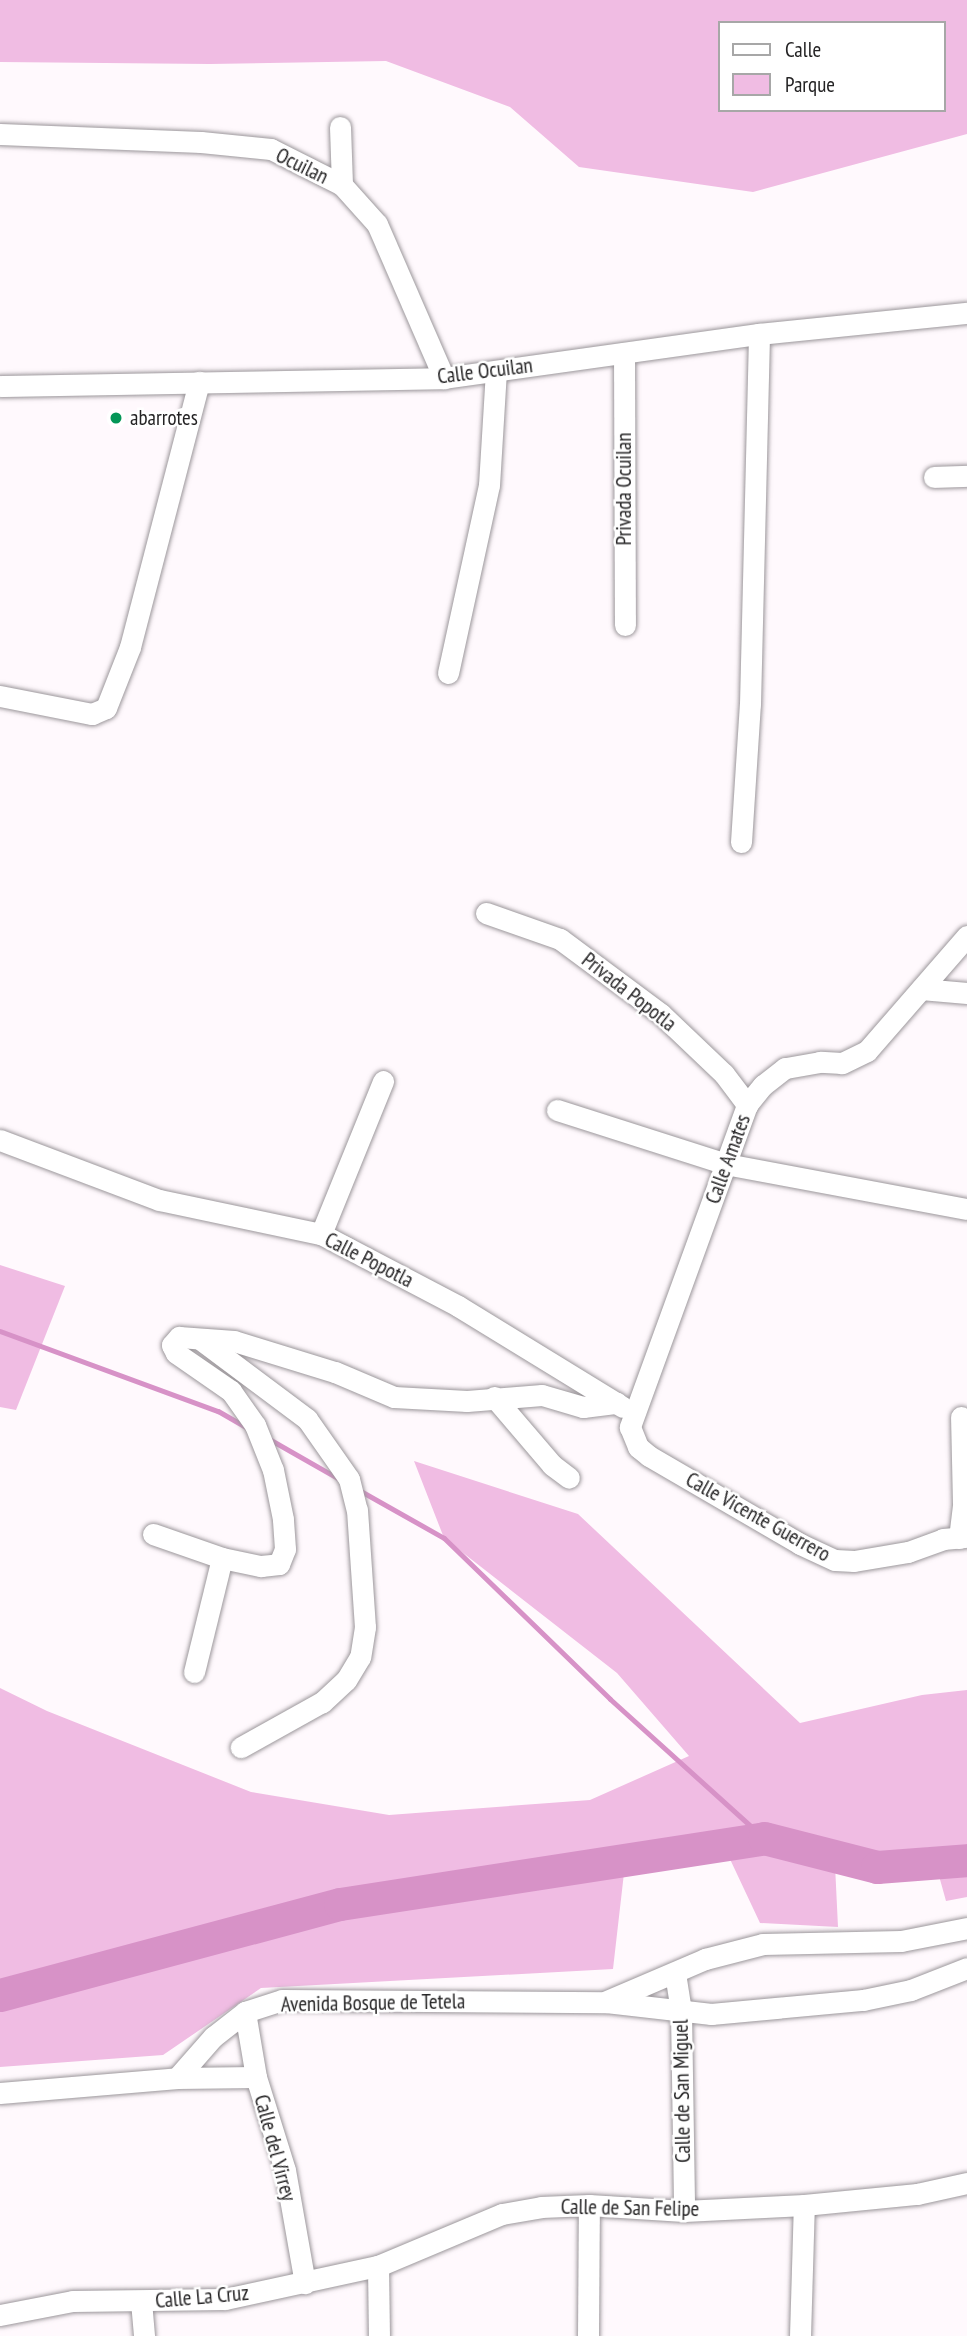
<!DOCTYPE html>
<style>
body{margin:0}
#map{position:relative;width:967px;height:2336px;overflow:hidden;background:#fff9fd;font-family:"PT Sans Narrow",sans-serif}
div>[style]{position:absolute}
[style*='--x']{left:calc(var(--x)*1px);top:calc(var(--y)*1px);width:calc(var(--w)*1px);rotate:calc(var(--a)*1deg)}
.green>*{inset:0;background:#f0bce3}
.stream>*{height:5px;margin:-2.5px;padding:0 2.5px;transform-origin:2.5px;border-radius:2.5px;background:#d792c7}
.river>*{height:33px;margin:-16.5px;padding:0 16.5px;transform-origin:16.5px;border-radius:16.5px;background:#d792c7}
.roads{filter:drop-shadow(0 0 2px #9c979b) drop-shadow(0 0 2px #9c979b)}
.minor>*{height:21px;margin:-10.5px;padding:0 10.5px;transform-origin:10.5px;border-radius:10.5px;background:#fff}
.dots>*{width:19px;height:19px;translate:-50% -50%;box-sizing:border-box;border:4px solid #fff;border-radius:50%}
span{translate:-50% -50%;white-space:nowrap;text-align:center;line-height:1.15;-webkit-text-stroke:5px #fff;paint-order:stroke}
.street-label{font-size:21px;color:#242324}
.poi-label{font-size:21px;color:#242324}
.left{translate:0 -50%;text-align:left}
.legend{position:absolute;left:718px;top:21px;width:228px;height:91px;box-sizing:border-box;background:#fff;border:2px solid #a7a7a7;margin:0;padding:9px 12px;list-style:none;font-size:21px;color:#242324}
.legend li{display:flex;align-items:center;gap:14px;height:35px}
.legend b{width:35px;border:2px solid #a7a7a7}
</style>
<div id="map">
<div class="green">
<i style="clip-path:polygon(evenodd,0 0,967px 0,967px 134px,753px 192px,579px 167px,510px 107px,386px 61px,210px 64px,0 62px,0 0,720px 23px,944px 23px,944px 110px,720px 110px,720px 23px)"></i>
<i style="clip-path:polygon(0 1265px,65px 1286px,16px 1410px,0 1407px)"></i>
<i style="clip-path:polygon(414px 1461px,578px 1514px,800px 1723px,922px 1695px,967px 1690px,967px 1897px,946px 1901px,931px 1847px,835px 1865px,838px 1927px,760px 1923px,721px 1840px,624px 1873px,613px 1969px,261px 1988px,163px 2055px,0 2067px,0 1688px,47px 1711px,251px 1792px,389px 1815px,590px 1800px,689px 1756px,617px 1673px,444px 1538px)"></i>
</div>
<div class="stream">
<i style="--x:0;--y:1331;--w:232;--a:20.2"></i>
<i style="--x:218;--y:1411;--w:34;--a:30"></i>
<i style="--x:269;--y:1439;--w:81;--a:29.7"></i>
<i style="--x:357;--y:1489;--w:100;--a:29.4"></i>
<i style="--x:444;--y:1538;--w:231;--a:44.1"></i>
<i style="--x:610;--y:1699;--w:207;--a:42.1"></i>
</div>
<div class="river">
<i style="--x:0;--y:1995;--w:352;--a:-15"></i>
<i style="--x:340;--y:1904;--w:429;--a:-8.8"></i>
<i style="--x:764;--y:1838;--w:117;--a:14.4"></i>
<i style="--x:877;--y:1867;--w:90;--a:-4.4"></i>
</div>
<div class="roads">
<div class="minor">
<i style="--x:340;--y:127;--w:58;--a:88"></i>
<i style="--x:0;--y:134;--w:201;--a:2.3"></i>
<i style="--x:201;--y:142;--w:70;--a:5.7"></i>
<i style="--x:271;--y:149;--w:80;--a:26.9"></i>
<i style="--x:342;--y:185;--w:52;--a:48.1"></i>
<i style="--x:377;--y:224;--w:168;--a:66.5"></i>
<i style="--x:624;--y:353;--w:272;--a:89.8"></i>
<i style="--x:0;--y:386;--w:444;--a:-1"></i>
<i style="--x:444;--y:378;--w:318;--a:-8"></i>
<i style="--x:759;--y:334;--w:209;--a:-5.8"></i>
<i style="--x:934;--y:477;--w:33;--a:-2"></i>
<i style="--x:448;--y:673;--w:192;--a:-77.7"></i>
<i style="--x:489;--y:485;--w:114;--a:-86.5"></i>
<i style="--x:0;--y:696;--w:94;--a:11.1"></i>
<i style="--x:92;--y:714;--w:15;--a:-23"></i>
<i style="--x:106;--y:708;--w:66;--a:-68.5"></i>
<i style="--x:130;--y:647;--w:274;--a:-75.4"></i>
<i style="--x:741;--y:842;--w:138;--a:-86.3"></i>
<i style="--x:750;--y:704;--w:370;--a:-88.6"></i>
<i style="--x:486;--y:913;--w:78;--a:19.4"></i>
<i style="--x:560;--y:939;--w:126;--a:36.6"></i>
<i style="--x:661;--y:1014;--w:87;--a:43.6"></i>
<i style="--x:724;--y:1074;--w:39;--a:53"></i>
<i style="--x:967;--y:936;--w:152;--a:131"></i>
<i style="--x:867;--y:1051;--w:28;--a:154"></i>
<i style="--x:842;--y:1063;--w:22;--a:-177"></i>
<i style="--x:820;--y:1062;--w:36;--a:170"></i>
<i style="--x:785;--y:1068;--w:28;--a:142"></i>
<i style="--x:763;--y:1085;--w:26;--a:129"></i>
<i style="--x:747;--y:1105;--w:343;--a:110"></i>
<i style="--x:630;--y:1427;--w:22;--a:68"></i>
<i style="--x:638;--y:1447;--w:14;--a:39"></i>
<i style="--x:649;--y:1456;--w:175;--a:30.2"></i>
<i style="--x:800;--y:1544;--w:38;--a:25"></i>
<i style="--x:835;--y:1560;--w:19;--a:3"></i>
<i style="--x:854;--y:1561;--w:55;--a:-9.5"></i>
<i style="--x:908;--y:1552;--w:37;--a:-20"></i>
<i style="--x:943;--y:1539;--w:24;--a:-5"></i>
<i style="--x:921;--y:989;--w:46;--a:5"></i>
<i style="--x:557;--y:1110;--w:177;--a:17.7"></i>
<i style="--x:726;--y:1164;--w:245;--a:10.6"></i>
<i style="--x:0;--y:1140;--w:170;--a:20.7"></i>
<i style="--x:159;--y:1200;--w:166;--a:11.9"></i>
<i style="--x:321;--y:1234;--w:155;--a:27.7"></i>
<i style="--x:458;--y:1306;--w:193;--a:31.5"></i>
<i style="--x:321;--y:1234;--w:165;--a:-67.9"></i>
<i style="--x:200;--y:1339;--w:134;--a:36.8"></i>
<i style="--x:307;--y:1419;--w:73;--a:55"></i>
<i style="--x:349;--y:1479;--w:32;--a:76"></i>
<i style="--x:357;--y:1510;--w:117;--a:86.1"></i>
<i style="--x:365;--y:1627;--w:30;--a:99"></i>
<i style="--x:360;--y:1657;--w:27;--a:121"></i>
<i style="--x:346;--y:1680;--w:33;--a:137"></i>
<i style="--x:322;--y:1702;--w:93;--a:150.9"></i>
<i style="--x:494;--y:1397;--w:89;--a:49.5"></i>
<i style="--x:552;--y:1465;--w:21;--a:37"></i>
<i style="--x:153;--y:1534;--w:73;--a:19.2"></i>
<i style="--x:222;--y:1558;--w:40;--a:12"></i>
<i style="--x:261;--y:1566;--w:18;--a:-6"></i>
<i style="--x:279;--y:1564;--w:16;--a:-68"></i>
<i style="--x:285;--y:1549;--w:30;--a:-94"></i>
<i style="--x:283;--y:1519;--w:50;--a:-101.5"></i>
<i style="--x:273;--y:1470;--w:48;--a:-111.8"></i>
<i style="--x:255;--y:1425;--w:42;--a:-125.2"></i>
<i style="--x:231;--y:1391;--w:67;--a:-145.4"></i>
<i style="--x:176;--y:1353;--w:9;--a:-117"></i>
<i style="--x:172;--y:1345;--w:11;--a:-49"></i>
<i style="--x:179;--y:1337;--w:55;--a:4.2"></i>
<i style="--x:234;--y:1341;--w:106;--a:17.1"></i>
<i style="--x:335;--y:1372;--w:64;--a:23"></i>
<i style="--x:394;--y:1397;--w:73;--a:3.1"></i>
<i style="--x:467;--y:1401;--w:75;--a:-4.6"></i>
<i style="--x:542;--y:1395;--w:43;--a:16.3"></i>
<i style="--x:583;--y:1407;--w:34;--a:-7"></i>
<i style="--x:959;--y:1538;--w:35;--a:-83"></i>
<i style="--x:963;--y:1503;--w:86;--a:-91.3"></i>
<i style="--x:194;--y:1672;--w:117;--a:-76.2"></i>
<i style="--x:675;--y:1973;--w:39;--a:81"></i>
<i style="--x:681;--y:2012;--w:199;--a:89.1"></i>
<i style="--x:607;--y:2001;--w:107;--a:-23.2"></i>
<i style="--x:705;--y:1959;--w:60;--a:-14.5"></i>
<i style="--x:763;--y:1944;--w:138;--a:-1.2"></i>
<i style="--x:901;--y:1941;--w:67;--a:-11.1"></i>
<i style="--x:245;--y:2012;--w:66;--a:80.4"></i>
<i style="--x:256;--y:2077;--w:97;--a:72.7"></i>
<i style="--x:285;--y:2170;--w:115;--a:80"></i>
<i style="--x:177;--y:2078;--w:79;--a:-0.7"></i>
<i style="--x:0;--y:2093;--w:178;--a:-4.8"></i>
<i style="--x:177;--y:2078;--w:55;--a:-48.7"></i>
<i style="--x:213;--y:2037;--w:41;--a:-38"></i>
<i style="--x:245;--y:2012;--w:39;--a:-18"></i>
<i style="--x:282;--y:2000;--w:324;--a:0.4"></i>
<i style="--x:606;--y:2002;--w:106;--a:6.5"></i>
<i style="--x:711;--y:2014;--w:153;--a:-5.3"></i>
<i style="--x:863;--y:2000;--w:49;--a:-11.8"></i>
<i style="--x:911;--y:1990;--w:60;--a:-21.4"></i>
<i style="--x:378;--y:2266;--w:70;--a:89.2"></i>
<i style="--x:141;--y:2301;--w:35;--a:85"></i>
<i style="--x:0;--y:2315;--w:74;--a:-10.9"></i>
<i style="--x:73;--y:2301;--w:152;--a:-0.8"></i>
<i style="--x:225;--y:2299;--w:157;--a:-12.2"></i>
<i style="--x:378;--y:2266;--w:134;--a:-22.8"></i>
<i style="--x:502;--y:2214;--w:40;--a:-10"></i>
<i style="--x:541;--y:2207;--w:48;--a:-2.4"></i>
<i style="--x:589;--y:2205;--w:95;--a:3.6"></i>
<i style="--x:684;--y:2211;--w:120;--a:-2.9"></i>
<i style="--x:804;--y:2205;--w:114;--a:-5.6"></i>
<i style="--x:917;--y:2194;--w:51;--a:-12.4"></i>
<i style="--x:588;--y:2336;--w:131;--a:-89.6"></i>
<i style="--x:800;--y:2336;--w:131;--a:-88.3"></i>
</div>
</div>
<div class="dots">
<i style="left:116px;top:418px;background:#049657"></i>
</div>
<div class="street-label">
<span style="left:302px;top:166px;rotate:26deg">Ocuilan</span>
<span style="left:485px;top:371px;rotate:-7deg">Calle Ocuilan</span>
<span style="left:624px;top:489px;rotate:-90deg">Privada Ocuilan</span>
<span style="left:629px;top:992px;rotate:38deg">Privada Popotla</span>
<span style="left:728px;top:1159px;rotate:-70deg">Calle Amates</span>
<span style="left:369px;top:1260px;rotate:27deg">Calle Popotla</span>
<span style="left:758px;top:1517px;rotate:29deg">Calle Vicente Guerrero</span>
<span style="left:373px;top:2003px;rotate:-1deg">Avenida Bosque de Tetela</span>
<span style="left:682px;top:2091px;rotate:-91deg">Calle de San Miguel</span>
<span style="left:275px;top:2148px;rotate:75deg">Calle del Virrey</span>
<span style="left:630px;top:2208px;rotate:1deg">Calle de San Felipe</span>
<span style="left:202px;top:2297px;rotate:-5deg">Calle La Cruz</span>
</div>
<div class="poi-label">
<span class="left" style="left:130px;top:418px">abarrotes</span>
</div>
<ul class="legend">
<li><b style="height:9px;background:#fff"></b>Calle</li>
<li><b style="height:19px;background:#f0bce3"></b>Parque</li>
</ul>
</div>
